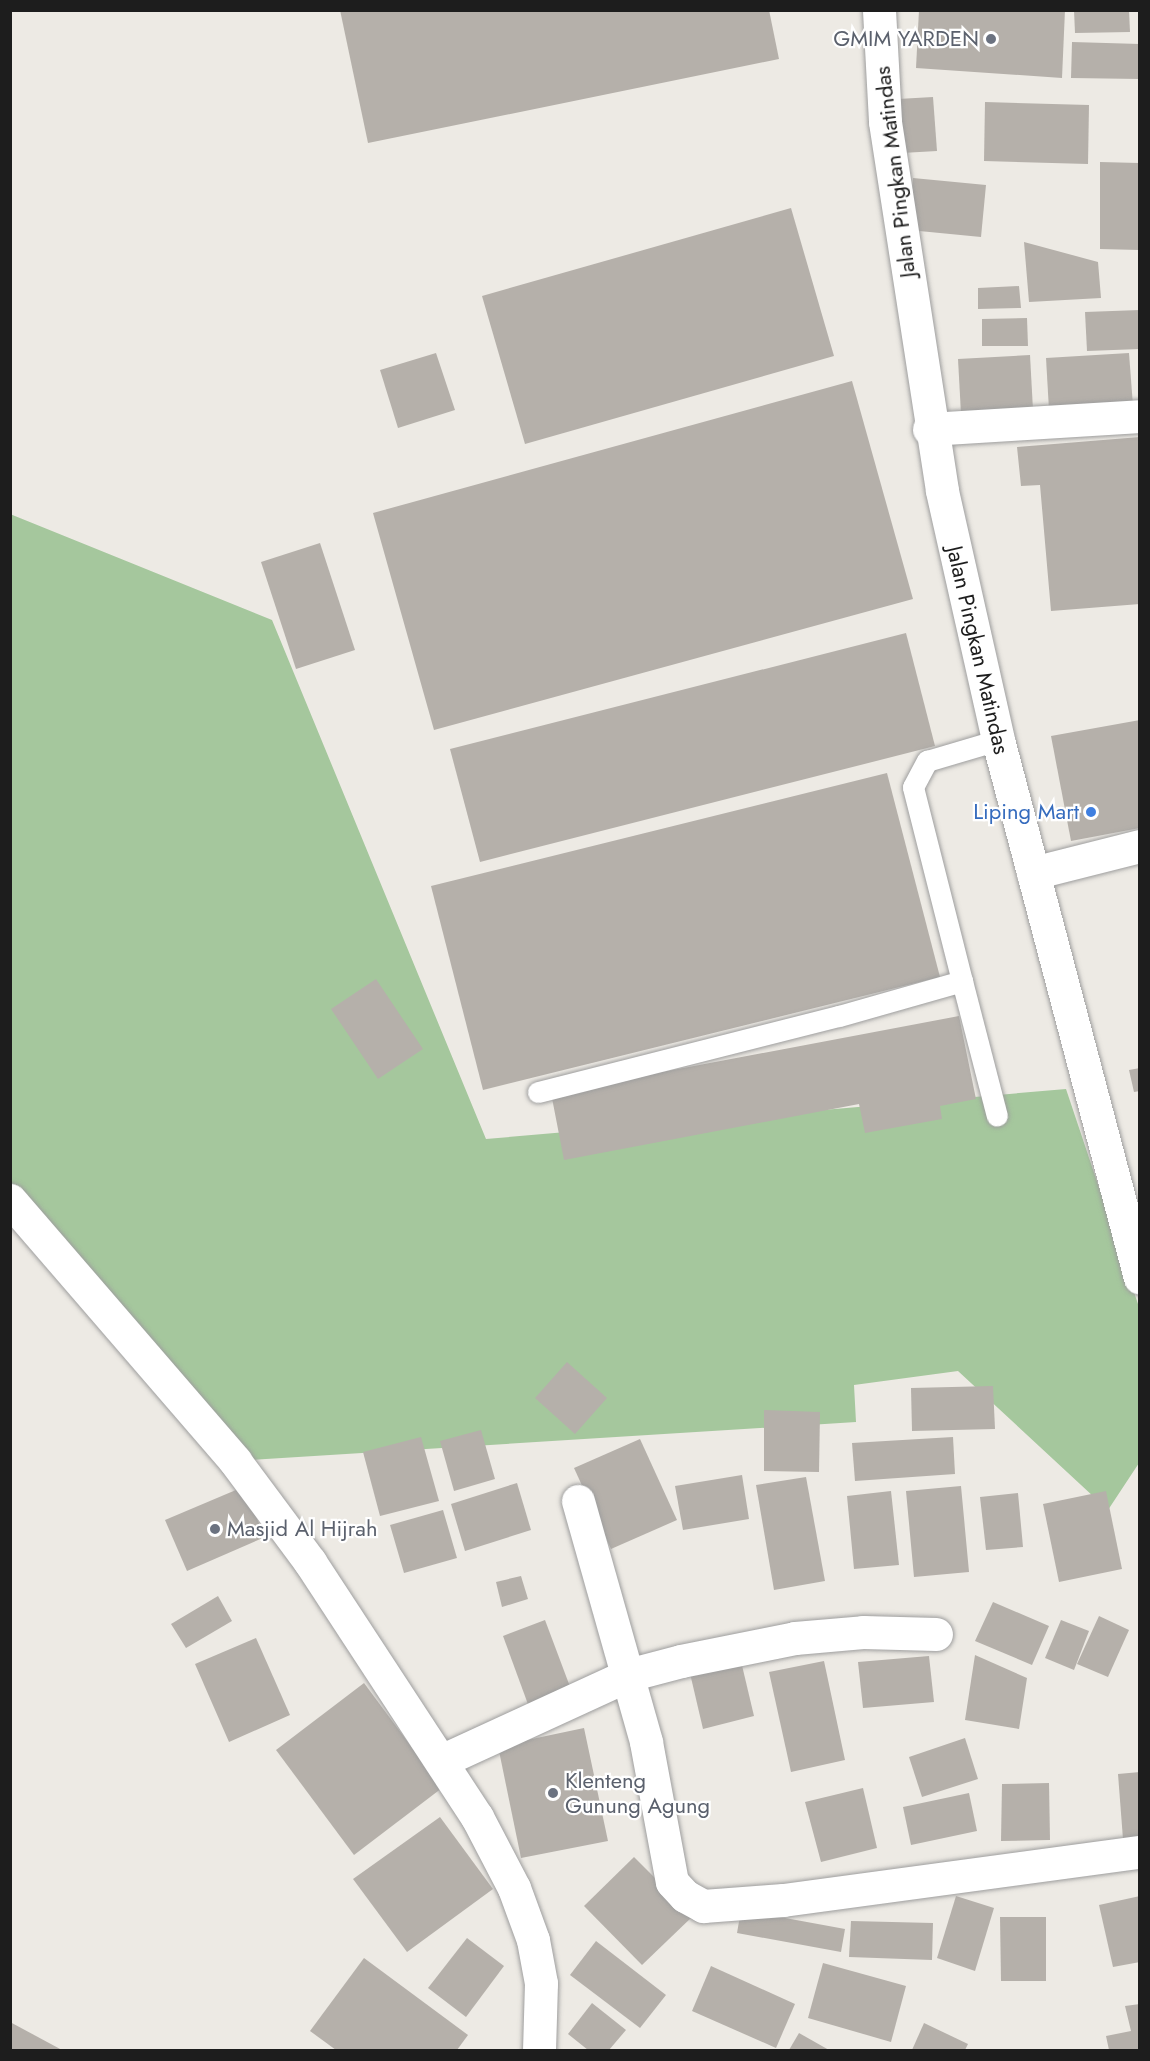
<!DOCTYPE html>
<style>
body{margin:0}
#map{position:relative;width:1150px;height:2061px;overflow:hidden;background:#edeae4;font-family:Jost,sans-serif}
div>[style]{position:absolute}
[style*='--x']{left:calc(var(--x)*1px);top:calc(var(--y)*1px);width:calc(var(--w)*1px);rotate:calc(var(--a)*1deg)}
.forest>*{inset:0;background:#a5c79d}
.building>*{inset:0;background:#b5b0aa}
.roads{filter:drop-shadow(0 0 2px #9e9e9e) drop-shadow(0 0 2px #9e9e9e)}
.service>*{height:21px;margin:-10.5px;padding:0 10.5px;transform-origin:10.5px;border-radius:10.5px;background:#fff}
.minor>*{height:33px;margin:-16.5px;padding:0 16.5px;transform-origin:16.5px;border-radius:16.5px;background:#fff}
.tertiary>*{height:33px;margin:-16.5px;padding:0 16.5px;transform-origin:16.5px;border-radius:16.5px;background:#fff}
.dots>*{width:16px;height:16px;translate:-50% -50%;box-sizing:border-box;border:3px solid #fff;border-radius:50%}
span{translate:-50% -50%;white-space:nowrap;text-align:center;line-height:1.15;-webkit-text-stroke:4.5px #fff;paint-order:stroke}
.worship-label{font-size:22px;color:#5b616d}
.right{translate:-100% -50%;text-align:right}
.left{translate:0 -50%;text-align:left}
.street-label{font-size:22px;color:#1d1d1d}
.shop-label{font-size:22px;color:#366cbe}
.frame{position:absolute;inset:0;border:12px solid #1d1d1d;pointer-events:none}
</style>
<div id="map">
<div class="forest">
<i style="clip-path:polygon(10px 514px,272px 620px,486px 1139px,1066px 1089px,1139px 1307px,1139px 1463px,1108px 1510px,958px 1371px,854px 1385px,856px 1422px,235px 1461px,11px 1187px)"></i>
</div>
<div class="building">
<i style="clip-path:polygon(340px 10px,769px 10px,779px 59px,368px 143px)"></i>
<i style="clip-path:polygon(919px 10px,1065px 10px,1062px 78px,916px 68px)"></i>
<i style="clip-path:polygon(1074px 10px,1129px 10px,1130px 32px,1075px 33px)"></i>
<i style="clip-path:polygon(1072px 42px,1140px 44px,1140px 79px,1071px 78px)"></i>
<i style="clip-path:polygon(933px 97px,937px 151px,902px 153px,898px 99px)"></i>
<i style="clip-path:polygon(985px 102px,1089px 105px,1088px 164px,984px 161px)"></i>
<i style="clip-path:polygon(1100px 162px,1139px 163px,1139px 250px,1100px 249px)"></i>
<i style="clip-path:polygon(913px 178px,986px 185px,981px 237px,909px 230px)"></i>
<i style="clip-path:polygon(791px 208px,834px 356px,525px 444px,482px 296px)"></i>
<i style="clip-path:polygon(1024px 242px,1098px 262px,1101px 298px,1029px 302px)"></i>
<i style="clip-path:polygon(1019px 286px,1021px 308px,978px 309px,978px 288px)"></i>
<i style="clip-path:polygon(1140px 310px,1140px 349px,1087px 351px,1085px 312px)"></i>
<i style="clip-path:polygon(1027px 318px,1028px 346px,982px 346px,982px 319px)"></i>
<i style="clip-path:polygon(436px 353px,455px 410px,398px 428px,380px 370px)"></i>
<i style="clip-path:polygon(1129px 353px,1133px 406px,1049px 410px,1046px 358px)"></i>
<i style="clip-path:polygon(1030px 355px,1033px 410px,961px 414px,958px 359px)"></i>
<i style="clip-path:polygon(852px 381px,913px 599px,434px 730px,373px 513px)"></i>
<i style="clip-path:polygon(1140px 437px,1140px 604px,1051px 611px,1040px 485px,1021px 486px,1017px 447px)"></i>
<i style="clip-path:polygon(320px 543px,355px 650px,296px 669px,261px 562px)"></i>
<i style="clip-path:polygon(906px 633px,935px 746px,480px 862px,450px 749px)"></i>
<i style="clip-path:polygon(1140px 720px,1140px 828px,1071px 841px,1051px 736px)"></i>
<i style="clip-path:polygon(887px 773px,940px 977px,483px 1090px,431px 886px)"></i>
<i style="clip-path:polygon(376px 979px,423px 1049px,378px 1079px,331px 1009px)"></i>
<i style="clip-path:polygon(959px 1016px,976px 1099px,940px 1106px,942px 1119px,865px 1133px,859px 1104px,564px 1160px,551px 1093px)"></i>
<i style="clip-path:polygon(1140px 1068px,1140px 1091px,1134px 1092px,1129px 1070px)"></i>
<i style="clip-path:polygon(567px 1362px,607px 1398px,575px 1434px,535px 1398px)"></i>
<i style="clip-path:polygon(993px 1386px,995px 1429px,912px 1431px,911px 1388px)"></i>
<i style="clip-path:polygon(764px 1410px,820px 1412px,819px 1472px,764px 1471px)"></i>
<i style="clip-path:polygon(481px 1430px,495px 1479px,454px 1491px,440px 1441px)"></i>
<i style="clip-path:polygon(421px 1437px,439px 1501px,380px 1516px,363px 1452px)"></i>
<i style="clip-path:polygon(953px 1437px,955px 1474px,855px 1481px,852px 1443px)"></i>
<i style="clip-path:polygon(640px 1439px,677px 1520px,611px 1549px,574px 1468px)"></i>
<i style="clip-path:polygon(742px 1475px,749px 1519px,683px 1530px,675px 1486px)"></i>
<i style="clip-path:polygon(806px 1477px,825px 1581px,774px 1590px,756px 1485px)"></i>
<i style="clip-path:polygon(517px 1483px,531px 1530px,465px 1551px,451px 1504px)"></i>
<i style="clip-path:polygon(961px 1486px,969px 1572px,914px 1577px,906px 1491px)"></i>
<i style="clip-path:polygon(243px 1487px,265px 1537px,187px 1571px,165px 1520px)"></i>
<i style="clip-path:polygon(891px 1491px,899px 1565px,854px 1569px,847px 1496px)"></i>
<i style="clip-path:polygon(1106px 1491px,1122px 1569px,1059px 1582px,1043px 1504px)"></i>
<i style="clip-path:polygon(1018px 1493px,1023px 1547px,986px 1550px,980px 1497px)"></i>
<i style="clip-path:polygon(443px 1510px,457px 1558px,404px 1573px,390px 1525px)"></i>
<i style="clip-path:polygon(521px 1576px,528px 1599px,502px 1607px,496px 1582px)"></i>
<i style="clip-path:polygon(218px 1596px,232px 1621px,186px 1648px,171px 1624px)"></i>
<i style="clip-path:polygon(993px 1602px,1049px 1626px,1032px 1665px,975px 1641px)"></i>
<i style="clip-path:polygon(1099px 1616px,1129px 1630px,1108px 1677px,1077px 1664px)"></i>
<i style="clip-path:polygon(545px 1620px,572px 1692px,529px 1707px,503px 1636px)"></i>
<i style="clip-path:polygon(1061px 1620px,1089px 1631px,1074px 1670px,1045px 1658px)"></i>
<i style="clip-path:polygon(256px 1638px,290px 1715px,229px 1742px,195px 1664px)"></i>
<i style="clip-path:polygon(975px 1655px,1027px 1678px,1019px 1729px,965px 1720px)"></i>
<i style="clip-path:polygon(929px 1656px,934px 1702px,863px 1708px,858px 1662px)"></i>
<i style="clip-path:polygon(740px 1657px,754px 1716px,703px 1729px,689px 1669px)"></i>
<i style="clip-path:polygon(824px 1661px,845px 1760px,791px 1772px,769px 1672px)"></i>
<i style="clip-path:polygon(364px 1683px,442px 1788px,354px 1855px,276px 1750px)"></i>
<i style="clip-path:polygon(584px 1728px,608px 1841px,521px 1858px,498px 1746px)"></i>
<i style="clip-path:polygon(965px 1738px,978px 1779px,922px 1797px,909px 1757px)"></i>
<i style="clip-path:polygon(1140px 1772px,1140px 1838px,1123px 1839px,1118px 1774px)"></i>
<i style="clip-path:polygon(1049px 1783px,1050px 1840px,1001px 1841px,1002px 1784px)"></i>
<i style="clip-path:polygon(863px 1788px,877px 1848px,821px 1862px,805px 1802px)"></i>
<i style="clip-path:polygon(969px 1793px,977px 1831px,911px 1845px,903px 1807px)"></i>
<i style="clip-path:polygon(440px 1817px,493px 1889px,407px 1952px,353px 1879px)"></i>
<i style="clip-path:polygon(634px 1857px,693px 1916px,642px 1965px,584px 1906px)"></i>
<i style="clip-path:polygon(956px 1896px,994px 1908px,975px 1971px,937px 1958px)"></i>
<i style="clip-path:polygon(1140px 1896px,1140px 1962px,1113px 1967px,1099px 1905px)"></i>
<i style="clip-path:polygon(741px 1910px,845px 1929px,841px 1952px,737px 1933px)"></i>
<i style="clip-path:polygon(1000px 1917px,1046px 1917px,1046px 1981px,1001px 1981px)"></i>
<i style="clip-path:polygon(851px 1921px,933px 1923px,932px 1960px,849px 1957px)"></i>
<i style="clip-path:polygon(467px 1938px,504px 1966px,466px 2017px,428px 1988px)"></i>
<i style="clip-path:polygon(596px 1941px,666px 1995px,640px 2028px,570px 1975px)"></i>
<i style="clip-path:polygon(364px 1958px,468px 2035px,457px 2050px,336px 2050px,310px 2031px)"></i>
<i style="clip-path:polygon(823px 1963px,906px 1986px,891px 2042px,808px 2018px)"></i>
<i style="clip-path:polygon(711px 1966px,795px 2004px,776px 2048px,692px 2011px)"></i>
<i style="clip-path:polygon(592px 2003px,626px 2030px,609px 2050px,588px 2050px,568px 2034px)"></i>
<i style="clip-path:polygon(1140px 2004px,1140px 2050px,1109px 2050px,1106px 2036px,1131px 2031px,1125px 2006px)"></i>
<i style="clip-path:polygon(10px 2022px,62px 2050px,10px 2050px)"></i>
<i style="clip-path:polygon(924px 2023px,968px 2044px,965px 2050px,912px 2050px)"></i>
<i style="clip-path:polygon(799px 2033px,829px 2050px,789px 2050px)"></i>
</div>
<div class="roads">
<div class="service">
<i style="--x:962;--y:981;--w:139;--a:75.5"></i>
<i style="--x:538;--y:1092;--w:310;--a:-14.2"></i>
<i style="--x:839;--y:1016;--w:128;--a:-15.9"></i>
<i style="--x:962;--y:981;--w:200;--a:-104.2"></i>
<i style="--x:913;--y:787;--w:30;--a:-62"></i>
<i style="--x:927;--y:761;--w:74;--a:-16.5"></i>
</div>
<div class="minor">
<i style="--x:929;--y:429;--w:211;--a:-3.5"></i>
<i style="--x:1033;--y:873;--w:110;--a:-14.2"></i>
<i style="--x:10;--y:1200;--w:345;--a:49.2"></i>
<i style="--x:235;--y:1461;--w:126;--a:53.4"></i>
<i style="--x:310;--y:1562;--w:305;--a:56.8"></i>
<i style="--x:477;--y:1817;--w:80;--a:62.5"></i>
<i style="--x:514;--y:1888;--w:55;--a:69.9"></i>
<i style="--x:533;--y:1940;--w:44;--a:79.5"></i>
<i style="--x:541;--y:1983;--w:67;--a:91.7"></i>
<i style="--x:578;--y:1501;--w:250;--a:74.2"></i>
<i style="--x:646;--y:1742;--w:142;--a:79.5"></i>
<i style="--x:672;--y:1882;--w:19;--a:47"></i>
<i style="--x:685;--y:1896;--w:21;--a:29"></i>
<i style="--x:703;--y:1906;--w:80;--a:-4.3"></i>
<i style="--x:783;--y:1900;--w:360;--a:-7.7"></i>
<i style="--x:441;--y:1761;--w:206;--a:-24.7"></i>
<i style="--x:628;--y:1675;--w:55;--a:-14.8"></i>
<i style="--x:681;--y:1661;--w:116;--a:-11.4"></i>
<i style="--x:795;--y:1638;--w:68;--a:-5"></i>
<i style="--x:863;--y:1632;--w:73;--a:1.6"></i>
</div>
<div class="tertiary">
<i style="--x:879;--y:10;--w:112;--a:86.9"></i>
<i style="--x:885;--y:122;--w:373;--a:81.2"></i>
<i style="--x:942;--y:491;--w:255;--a:77.3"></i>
<i style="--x:998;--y:740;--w:556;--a:75.21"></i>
</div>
</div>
<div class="dots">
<i style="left:991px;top:39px;background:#6b7280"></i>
<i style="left:1091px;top:812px;background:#3f7fe0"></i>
<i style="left:215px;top:1529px;background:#6b7280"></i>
<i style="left:553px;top:1793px;background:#6b7280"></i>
</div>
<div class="worship-label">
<span class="right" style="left:979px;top:39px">GMIM YARDEN</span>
<span class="left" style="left:227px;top:1529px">Masjid Al Hijrah</span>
<span class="left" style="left:565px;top:1793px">Klenteng<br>Gunung Agung</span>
</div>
<div class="street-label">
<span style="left:895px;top:172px;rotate:-97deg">Jalan Pingkan Matindas</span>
<span style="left:978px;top:650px;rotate:77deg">Jalan Pingkan Matindas</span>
</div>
<div class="shop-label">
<span class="right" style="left:1079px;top:812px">Liping Mart</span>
</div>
<div class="frame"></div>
</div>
